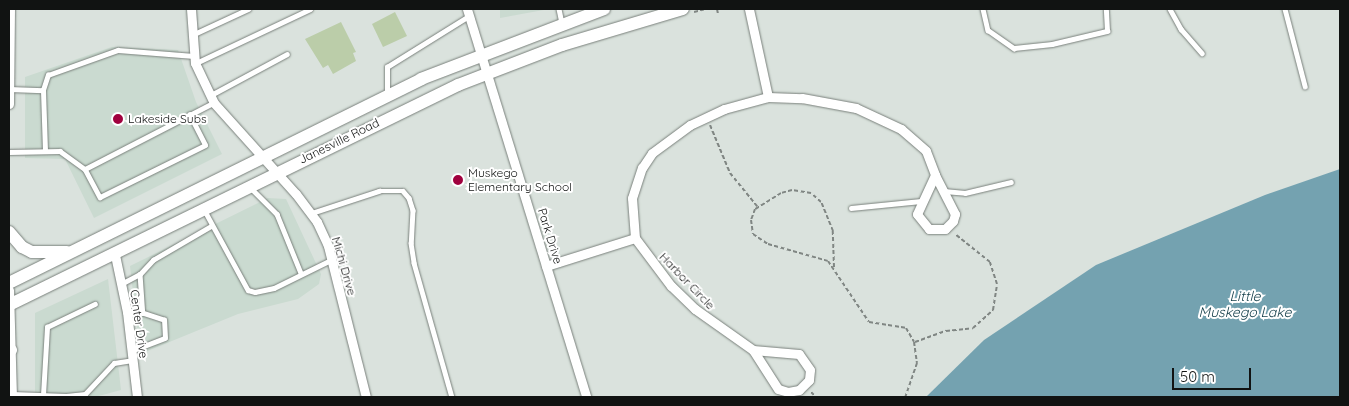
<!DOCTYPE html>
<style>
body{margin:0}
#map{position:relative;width:1349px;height:406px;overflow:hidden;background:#dae2dd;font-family:Quicksand,sans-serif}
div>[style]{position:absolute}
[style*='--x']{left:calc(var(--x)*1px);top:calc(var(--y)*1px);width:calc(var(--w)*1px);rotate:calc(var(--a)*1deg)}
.built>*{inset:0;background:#cadad0}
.water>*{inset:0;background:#74a2b0}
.building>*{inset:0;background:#bbcda9}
.path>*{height:2px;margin-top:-1px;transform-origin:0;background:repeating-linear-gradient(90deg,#808683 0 4px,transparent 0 6.5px)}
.roads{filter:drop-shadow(0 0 1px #79807b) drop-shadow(0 0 1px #79807b)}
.service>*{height:4.5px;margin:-2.25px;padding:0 2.25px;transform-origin:2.25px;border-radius:2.25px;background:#fff}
.minor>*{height:9px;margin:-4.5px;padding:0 4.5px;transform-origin:4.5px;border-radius:4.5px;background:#fff}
.secondary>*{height:12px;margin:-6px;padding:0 6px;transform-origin:6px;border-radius:6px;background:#fff}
.dots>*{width:14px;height:14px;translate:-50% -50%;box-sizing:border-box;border:2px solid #fff;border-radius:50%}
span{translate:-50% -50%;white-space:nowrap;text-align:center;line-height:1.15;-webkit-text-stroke:4px #fff;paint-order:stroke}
.poi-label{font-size:12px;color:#111312}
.left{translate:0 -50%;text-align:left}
.street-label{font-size:12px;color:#111312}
.water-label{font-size:14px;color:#17414c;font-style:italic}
.frame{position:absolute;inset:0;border:10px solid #111312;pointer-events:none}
.scale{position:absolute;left:1172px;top:368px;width:79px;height:22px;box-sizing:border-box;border:2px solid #111312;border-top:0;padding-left:6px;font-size:15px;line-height:18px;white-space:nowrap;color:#111312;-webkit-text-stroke:4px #fff;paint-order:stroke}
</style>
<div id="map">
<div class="built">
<i style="clip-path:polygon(500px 9px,549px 9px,500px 18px)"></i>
<i style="clip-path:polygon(112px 47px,178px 50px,196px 102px,222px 154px,94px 218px,65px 159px,25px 158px,25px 77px)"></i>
<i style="clip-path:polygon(268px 198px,286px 199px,321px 274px,319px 284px,298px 299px,238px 314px,140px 354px,130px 266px)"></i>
<i style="clip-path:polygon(108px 279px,121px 390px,95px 397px,35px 397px,35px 313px)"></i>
</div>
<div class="water">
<i style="clip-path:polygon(1340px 169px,1340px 397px,926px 397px,984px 340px,1096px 265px,1265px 195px)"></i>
</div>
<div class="building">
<i style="clip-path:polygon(395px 12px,407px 36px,383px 47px,372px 24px)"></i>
<i style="clip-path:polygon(341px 22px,356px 52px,353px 53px,356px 61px,333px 74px,328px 65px,323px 68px,305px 39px)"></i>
</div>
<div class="path">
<i style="--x:717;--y:9;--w:5;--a:79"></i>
<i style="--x:694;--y:12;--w:12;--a:-14"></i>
<i style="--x:710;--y:125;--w:52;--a:67.4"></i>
<i style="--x:730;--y:173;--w:43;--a:50.7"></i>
<i style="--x:834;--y:267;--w:36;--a:-92"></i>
<i style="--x:833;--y:231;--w:31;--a:-112"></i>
<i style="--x:821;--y:202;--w:13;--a:-138"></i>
<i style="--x:811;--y:193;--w:19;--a:-171"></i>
<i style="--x:792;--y:190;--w:11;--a:165"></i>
<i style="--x:781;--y:193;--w:31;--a:148"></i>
<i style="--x:755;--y:209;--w:12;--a:110"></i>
<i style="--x:751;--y:220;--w:14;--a:82"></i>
<i style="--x:753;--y:234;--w:18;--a:34"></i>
<i style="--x:768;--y:244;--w:62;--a:15.8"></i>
<i style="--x:828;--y:261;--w:73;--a:56.1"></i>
<i style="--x:869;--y:322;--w:37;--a:9"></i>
<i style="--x:906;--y:328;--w:16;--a:60"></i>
<i style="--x:914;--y:342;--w:21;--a:82"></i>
<i style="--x:917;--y:363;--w:36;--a:109"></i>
<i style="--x:915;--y:342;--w:33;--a:-20"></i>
<i style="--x:946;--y:331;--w:27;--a:-6"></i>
<i style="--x:973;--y:328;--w:27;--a:-42"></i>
<i style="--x:993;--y:310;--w:26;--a:-81"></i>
<i style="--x:997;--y:284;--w:23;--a:-108"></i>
<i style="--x:990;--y:262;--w:45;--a:-141.3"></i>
<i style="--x:811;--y:392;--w:7;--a:45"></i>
</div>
<div class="roads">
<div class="service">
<i style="--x:559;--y:9;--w:14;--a:78"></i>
<i style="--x:983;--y:9;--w:22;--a:77"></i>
<i style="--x:988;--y:30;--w:32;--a:35"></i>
<i style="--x:1014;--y:48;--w:38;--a:-6"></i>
<i style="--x:1052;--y:44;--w:57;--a:-13.3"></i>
<i style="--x:1107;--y:31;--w:22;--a:-93"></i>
<i style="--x:1170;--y:9;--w:23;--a:61"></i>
<i style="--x:1181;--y:29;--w:32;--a:49"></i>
<i style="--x:1285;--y:9;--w:80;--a:75.4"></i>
<i style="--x:192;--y:35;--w:62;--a:-24.9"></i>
<i style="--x:196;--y:63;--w:126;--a:-25.3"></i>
<i style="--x:9;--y:89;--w:34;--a:2"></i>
<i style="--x:387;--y:94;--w:27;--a:-90"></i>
<i style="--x:387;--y:67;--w:97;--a:-31.9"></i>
<i style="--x:211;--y:95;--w:86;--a:-28.3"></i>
<i style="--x:45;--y:151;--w:61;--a:-91.9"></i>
<i style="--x:43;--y:90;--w:16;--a:-72"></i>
<i style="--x:48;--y:75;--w:74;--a:-19.7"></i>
<i style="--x:118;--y:50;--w:76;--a:4.5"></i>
<i style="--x:9;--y:152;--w:51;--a:-1.1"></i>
<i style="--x:60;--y:151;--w:31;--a:36"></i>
<i style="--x:85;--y:169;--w:144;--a:-27.3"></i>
<i style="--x:85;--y:169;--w:32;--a:62"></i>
<i style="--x:100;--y:197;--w:117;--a:-26.3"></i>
<i style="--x:205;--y:145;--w:34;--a:-117"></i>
<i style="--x:251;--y:188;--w:37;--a:45"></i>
<i style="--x:277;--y:214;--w:64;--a:67.9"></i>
<i style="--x:944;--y:191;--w:21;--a:5"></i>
<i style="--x:965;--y:193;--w:47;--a:-13.4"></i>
<i style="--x:851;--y:208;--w:70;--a:-5.7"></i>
<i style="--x:205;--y:211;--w:90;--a:61.4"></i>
<i style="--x:248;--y:290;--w:7;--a:16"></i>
<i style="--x:255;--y:292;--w:19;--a:-12"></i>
<i style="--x:274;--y:288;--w:64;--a:-26.2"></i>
<i style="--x:312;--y:213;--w:71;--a:-18.2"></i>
<i style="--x:379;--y:191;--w:24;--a:0"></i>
<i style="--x:403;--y:191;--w:9;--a:49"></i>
<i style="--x:409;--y:198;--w:13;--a:72"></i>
<i style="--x:413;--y:210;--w:33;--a:93"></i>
<i style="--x:411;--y:243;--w:20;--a:81"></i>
<i style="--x:414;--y:263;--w:139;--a:74.2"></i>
<i style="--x:140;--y:274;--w:19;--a:-47"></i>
<i style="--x:153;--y:260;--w:67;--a:-30.4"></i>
<i style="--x:121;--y:284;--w:21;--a:-28"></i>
<i style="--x:140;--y:274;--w:39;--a:86"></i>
<i style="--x:143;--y:313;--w:16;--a:173"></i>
<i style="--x:131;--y:351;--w:36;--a:-21"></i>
<i style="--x:165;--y:338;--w:18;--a:-93"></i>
<i style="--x:164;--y:320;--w:22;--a:-162"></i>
<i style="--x:12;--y:394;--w:54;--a:2.1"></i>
<i style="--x:66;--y:396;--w:19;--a:-6"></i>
<i style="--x:85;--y:394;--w:42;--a:-46.9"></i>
<i style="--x:114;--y:363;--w:18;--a:-9"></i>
<i style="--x:43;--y:395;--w:68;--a:-86.6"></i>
<i style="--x:47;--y:327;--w:53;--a:-25.6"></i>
</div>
<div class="minor">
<i style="--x:191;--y:9;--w:54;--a:85.8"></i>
<i style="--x:195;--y:63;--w:44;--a:64.6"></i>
<i style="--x:214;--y:103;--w:122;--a:48"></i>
<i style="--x:296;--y:194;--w:35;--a:53"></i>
<i style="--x:317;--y:222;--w:26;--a:65"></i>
<i style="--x:328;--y:246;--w:156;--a:75.9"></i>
<i style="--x:467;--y:9;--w:406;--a:72.9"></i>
<i style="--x:749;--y:9;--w:90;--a:77.8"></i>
<i style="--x:9;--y:104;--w:95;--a:-89.4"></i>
<i style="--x:935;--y:175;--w:44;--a:62.9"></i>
<i style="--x:955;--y:214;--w:7;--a:106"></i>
<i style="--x:953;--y:221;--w:11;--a:135"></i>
<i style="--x:945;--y:229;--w:16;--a:180"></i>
<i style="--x:929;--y:229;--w:19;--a:-129"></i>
<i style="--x:917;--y:214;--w:43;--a:-65.2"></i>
<i style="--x:115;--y:255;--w:58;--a:78.1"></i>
<i style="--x:127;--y:312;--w:86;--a:83.3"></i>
<i style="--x:546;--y:266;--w:93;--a:-17.5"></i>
<i style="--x:9;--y:290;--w:107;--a:88.4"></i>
<i style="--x:753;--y:350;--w:71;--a:-144.7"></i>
<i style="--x:695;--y:309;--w:33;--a:-136"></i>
<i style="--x:671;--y:286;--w:60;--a:-126.9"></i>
<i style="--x:635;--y:238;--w:40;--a:-94.3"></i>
<i style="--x:632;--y:198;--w:32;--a:-72"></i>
<i style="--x:642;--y:168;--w:18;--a:-56"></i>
<i style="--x:652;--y:153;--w:47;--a:-36.4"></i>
<i style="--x:690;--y:125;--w:38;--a:-25"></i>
<i style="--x:724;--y:109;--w:46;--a:-15.3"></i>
<i style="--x:768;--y:97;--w:34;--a:2"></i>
<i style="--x:802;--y:98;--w:55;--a:10.5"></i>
<i style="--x:856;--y:108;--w:50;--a:25"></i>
<i style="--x:901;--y:129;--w:33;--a:41"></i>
<i style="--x:926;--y:151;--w:26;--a:69"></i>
<i style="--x:753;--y:350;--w:46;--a:5"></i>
<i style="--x:799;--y:354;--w:19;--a:55"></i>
<i style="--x:810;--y:370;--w:10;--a:96"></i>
<i style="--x:809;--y:380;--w:14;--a:135"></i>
<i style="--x:799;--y:390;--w:11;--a:170"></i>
<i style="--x:788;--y:392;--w:10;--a:-163"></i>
<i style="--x:778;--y:389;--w:46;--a:-122.7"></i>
</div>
<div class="secondary">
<i style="--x:9;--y:232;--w:20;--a:49"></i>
<i style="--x:22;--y:247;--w:11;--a:27"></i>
<i style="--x:32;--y:252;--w:35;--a:0"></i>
<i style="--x:9;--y:283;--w:460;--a:-26.3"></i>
<i style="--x:421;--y:79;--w:196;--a:-20.9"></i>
<i style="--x:9;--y:305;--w:500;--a:-26.1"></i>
<i style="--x:458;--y:85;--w:111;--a:-21"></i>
<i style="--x:562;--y:45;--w:126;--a:-16.6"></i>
<i style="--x:9;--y:348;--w:3;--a:45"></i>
</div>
</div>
<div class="dots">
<i style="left:118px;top:119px;background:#a0013e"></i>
<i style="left:458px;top:180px;background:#a0013e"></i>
</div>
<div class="poi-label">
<span class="left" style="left:128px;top:119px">Lakeside Subs</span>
<span class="left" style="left:468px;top:180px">Muskego<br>Elementary School</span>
</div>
<div class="street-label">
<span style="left:339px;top:141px;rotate:-26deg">Janesville Road</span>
<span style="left:550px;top:236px;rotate:73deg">Park Drive</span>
<span style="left:344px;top:266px;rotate:74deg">Michi Drive</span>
<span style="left:687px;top:281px;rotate:46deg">Harbor Circle</span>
<span style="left:139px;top:324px;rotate:82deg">Center Drive</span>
</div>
<div class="water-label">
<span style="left:1245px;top:304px">Little<br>Muskego Lake</span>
</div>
<div class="frame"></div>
<div class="scale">50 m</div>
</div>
